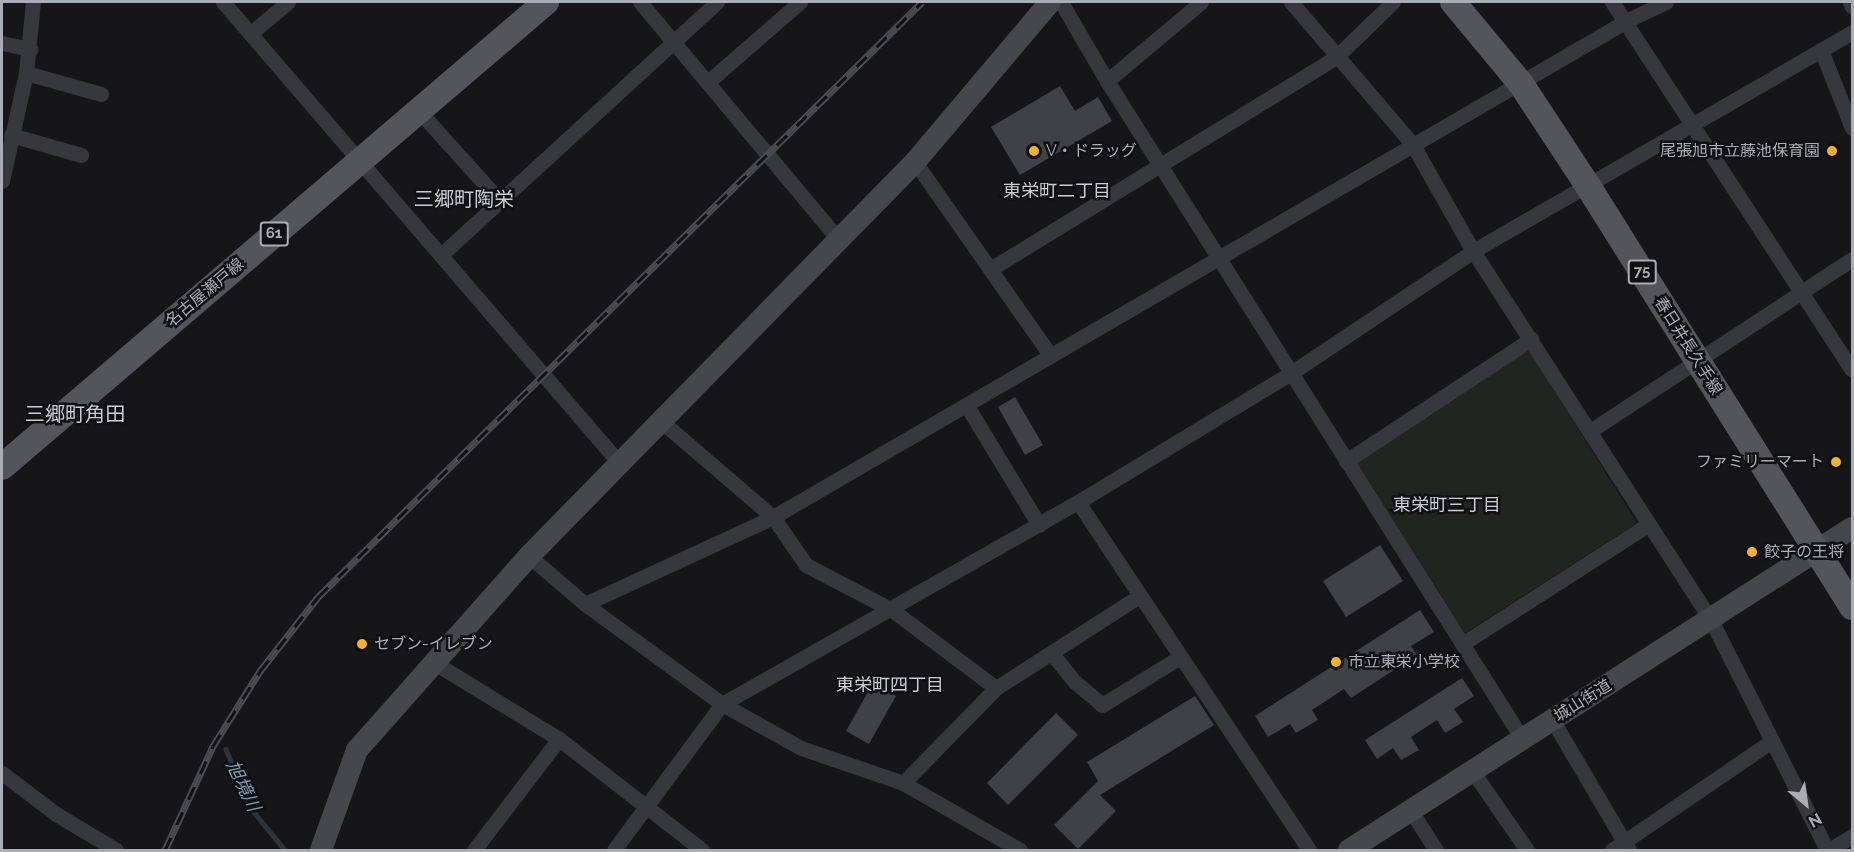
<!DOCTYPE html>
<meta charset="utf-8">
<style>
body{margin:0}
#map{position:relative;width:1854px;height:852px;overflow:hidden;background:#161618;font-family:Raleway,"Noto Sans JP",sans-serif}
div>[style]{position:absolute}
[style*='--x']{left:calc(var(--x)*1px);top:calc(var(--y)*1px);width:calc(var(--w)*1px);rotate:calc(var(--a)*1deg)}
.green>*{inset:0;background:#1e261f}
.stream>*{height:4.5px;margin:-2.25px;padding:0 2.25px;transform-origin:2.25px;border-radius:2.25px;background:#2c353c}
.building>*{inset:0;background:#404145}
.street>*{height:15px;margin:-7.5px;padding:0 7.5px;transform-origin:7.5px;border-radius:7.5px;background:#37383d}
.secondary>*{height:22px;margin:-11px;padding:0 11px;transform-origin:11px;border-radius:11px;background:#45474d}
.primary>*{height:26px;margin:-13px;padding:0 13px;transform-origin:13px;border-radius:13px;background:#53555c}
.rail>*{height:7px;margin-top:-3.5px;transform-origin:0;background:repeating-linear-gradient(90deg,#111113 0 14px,#4a4c52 0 28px);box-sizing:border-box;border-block:2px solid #4a4c52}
.dots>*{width:16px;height:16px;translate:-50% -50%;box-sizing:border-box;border:3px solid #111113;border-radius:50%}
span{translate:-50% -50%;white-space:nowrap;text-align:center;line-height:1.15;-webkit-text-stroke:5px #111113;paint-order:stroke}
.shield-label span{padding:2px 4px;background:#111113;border:2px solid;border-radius:4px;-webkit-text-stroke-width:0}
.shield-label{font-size:15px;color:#a8adb8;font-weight:700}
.poi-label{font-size:16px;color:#a8adb8}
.left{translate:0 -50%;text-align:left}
.right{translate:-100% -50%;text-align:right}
.street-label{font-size:16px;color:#a8adb8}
.neighbourhood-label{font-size:18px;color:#c9ccd4}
.water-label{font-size:18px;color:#7f9bb3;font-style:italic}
.quarter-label{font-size:20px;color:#c9ccd4}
.frame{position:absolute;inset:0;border:3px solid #a8adb8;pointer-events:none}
.north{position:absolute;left:1776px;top:774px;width:60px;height:60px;-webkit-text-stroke:4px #111113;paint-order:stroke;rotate:151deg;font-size:16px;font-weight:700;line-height:24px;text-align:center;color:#a8adb8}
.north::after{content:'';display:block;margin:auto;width:21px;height:27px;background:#a8adb8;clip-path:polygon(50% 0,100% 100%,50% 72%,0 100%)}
</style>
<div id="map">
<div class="green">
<i style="clip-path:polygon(1529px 350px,1637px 523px,1465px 633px,1357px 463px)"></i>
</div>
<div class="stream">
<i style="--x:226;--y:749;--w:61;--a:68"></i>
<i style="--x:249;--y:806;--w:57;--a:50.7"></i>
</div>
<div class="building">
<i style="clip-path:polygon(1060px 86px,1075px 111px,1098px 97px,1112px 121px,1020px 175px,991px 127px)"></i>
<i style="clip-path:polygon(1015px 397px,1043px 445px,1025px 455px,998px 407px)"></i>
<i style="clip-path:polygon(1380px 545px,1403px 581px,1346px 617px,1323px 581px)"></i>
<i style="clip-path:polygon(1420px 610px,1434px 632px,1411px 646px,1417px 655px,1351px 698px,1344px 689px,1312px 710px,1318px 720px,1296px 733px,1290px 724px,1268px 737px,1255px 716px)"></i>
<i style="clip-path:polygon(1462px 678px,1474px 696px,1454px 709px,1463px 722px,1445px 733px,1437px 720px,1411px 737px,1419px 750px,1401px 760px,1393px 748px,1377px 759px,1365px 740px)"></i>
<i style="clip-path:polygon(873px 683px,896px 696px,869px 744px,846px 731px)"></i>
<i style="clip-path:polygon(1195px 696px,1214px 725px,1100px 795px,1116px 811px,1078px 849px,1054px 825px,1098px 781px,1087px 762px)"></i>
<i style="clip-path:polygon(1056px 713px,1078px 735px,1008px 805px,987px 783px)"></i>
</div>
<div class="street">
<i style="--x:223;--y:2;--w:611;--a:49.32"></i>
<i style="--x:640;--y:2;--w:312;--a:50.1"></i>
<i style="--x:1061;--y:2;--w:91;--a:59.8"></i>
<i style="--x:1107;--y:81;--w:779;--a:57.74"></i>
<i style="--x:1291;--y:2;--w:188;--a:49.5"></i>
<i style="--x:1413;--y:145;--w:122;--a:60.5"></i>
<i style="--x:1473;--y:251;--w:439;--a:57.2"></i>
<i style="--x:1711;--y:620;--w:258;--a:63.2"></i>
<i style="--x:1612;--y:2;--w:439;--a:56.9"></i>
<i style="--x:1850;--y:2;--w:5;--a:68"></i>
<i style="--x:251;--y:33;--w:48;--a:-40"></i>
<i style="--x:2;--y:43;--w:29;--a:12"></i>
<i style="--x:1821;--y:50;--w:84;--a:68.3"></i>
<i style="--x:26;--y:73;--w:78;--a:15.6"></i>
<i style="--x:709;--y:81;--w:121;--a:-41"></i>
<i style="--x:1107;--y:81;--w:123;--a:-40"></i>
<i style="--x:419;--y:111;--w:122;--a:48"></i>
<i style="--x:11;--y:135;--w:73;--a:15.9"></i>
<i style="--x:915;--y:162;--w:236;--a:55"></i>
<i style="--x:2;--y:181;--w:111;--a:-77.5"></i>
<i style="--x:26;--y:73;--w:71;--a:-84.4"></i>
<i style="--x:442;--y:254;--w:373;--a:-42.5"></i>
<i style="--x:992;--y:268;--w:404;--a:-31.5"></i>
<i style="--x:1336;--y:57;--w:79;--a:-44"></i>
<i style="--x:967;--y:406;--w:139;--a:58.8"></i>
<i style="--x:661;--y:421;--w:148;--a:40.6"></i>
<i style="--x:773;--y:517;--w:58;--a:55.5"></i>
<i style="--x:806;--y:565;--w:97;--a:27.6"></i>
<i style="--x:892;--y:610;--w:130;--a:36.9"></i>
<i style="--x:1590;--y:431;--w:313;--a:-33.3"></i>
<i style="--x:1346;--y:461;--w:222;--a:-33.4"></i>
<i style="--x:1078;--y:502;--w:418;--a:56.4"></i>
<i style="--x:529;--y:556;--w:74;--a:40.6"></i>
<i style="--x:585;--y:604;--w:170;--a:36.1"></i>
<i style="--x:722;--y:704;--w:90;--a:29.1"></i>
<i style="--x:801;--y:748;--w:108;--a:18.9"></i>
<i style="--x:903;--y:783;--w:135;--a:29.8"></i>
<i style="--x:585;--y:604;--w:207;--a:-24.8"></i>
<i style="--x:773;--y:517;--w:989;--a:-30.17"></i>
<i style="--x:1628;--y:20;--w:42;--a:-25.3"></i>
<i style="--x:1462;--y:644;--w:222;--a:-32.7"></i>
<i style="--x:1053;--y:655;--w:35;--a:51"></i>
<i style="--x:1075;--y:682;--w:35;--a:40"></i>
<i style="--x:1102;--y:705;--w:92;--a:-31.6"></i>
<i style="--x:433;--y:662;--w:148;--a:31.4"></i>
<i style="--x:559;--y:739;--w:181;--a:37.8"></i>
<i style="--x:1553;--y:721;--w:150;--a:59.5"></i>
<i style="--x:1473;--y:772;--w:95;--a:55.3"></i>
<i style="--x:2;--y:773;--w:68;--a:37.2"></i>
<i style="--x:56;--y:814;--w:70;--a:31"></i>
<i style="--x:903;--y:783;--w:133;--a:-45.6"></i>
<i style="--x:996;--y:688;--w:169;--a:-32.7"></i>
<i style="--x:1411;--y:811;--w:46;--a:57.3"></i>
<i style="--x:474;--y:850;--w:140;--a:-52.6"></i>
<i style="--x:614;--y:850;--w:182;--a:-53.5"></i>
<i style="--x:722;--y:704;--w:409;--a:-29.6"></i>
<i style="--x:1078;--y:502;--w:249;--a:-31.2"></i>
<i style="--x:1291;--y:373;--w:219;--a:-33.8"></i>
<i style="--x:1473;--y:251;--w:438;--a:-30"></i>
<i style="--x:1612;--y:850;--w:194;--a:-34.3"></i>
<i style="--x:1829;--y:850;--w:27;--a:-31"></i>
</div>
<div class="secondary">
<i style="--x:321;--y:850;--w:106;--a:-70.2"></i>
<i style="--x:357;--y:750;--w:259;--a:-48.4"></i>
<i style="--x:529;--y:556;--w:552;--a:-45.59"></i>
<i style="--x:915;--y:162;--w:209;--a:-49.8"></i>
<i style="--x:1349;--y:850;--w:597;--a:-32.63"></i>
</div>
<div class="primary">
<i style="--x:1453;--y:2;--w:107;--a:50.3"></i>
<i style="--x:1521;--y:84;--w:122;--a:56.7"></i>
<i style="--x:1588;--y:186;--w:497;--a:57.9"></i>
<i style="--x:2;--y:467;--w:716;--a:-40.52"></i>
</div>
<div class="rail">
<i style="--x:165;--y:850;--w:115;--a:-65.2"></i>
<i style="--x:213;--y:746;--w:89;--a:-57.9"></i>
<i style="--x:260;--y:671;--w:94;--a:-51.9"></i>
<i style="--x:318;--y:597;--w:848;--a:-44.57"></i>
</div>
<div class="dots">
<i style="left:1034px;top:151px;background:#f2b134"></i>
<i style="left:1832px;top:151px;background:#f2b134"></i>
<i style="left:1836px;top:462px;background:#f2b134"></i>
<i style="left:1752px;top:552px;background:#f2b134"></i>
<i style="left:362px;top:644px;background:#f2b134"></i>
<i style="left:1336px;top:662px;background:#f2b134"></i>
</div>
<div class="shield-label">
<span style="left:274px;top:234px">61</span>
<span style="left:1642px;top:272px">75</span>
</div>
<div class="poi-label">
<span class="left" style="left:1046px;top:151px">V・ドラッグ</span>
<span class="right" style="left:1820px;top:151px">尾張旭市立藤池保育園</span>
<span class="right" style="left:1824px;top:462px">ファミリーマート</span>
<span class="left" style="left:1764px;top:552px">餃子の王将</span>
<span class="left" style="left:374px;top:644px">セブン-イレブン</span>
<span class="left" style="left:1348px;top:662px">市立東栄小学校</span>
</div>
<div class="street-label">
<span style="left:205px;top:293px;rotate:-40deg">名古屋瀬戸線</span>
<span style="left:1688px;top:346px;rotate:58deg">春日井長久手線</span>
<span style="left:1583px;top:701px;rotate:-32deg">城山街道</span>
</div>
<div class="neighbourhood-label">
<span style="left:1057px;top:191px">東栄町二丁目</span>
<span style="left:1447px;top:505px">東栄町三丁目</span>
<span style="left:890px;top:685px">東栄町四丁目</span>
</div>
<div class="water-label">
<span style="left:243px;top:786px;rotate:64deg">旭境川</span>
</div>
<div class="quarter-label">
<span style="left:464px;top:199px">三郷町陶栄</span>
<span style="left:75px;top:414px">三郷町角田</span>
</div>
<div class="frame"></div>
<div class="north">N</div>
</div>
